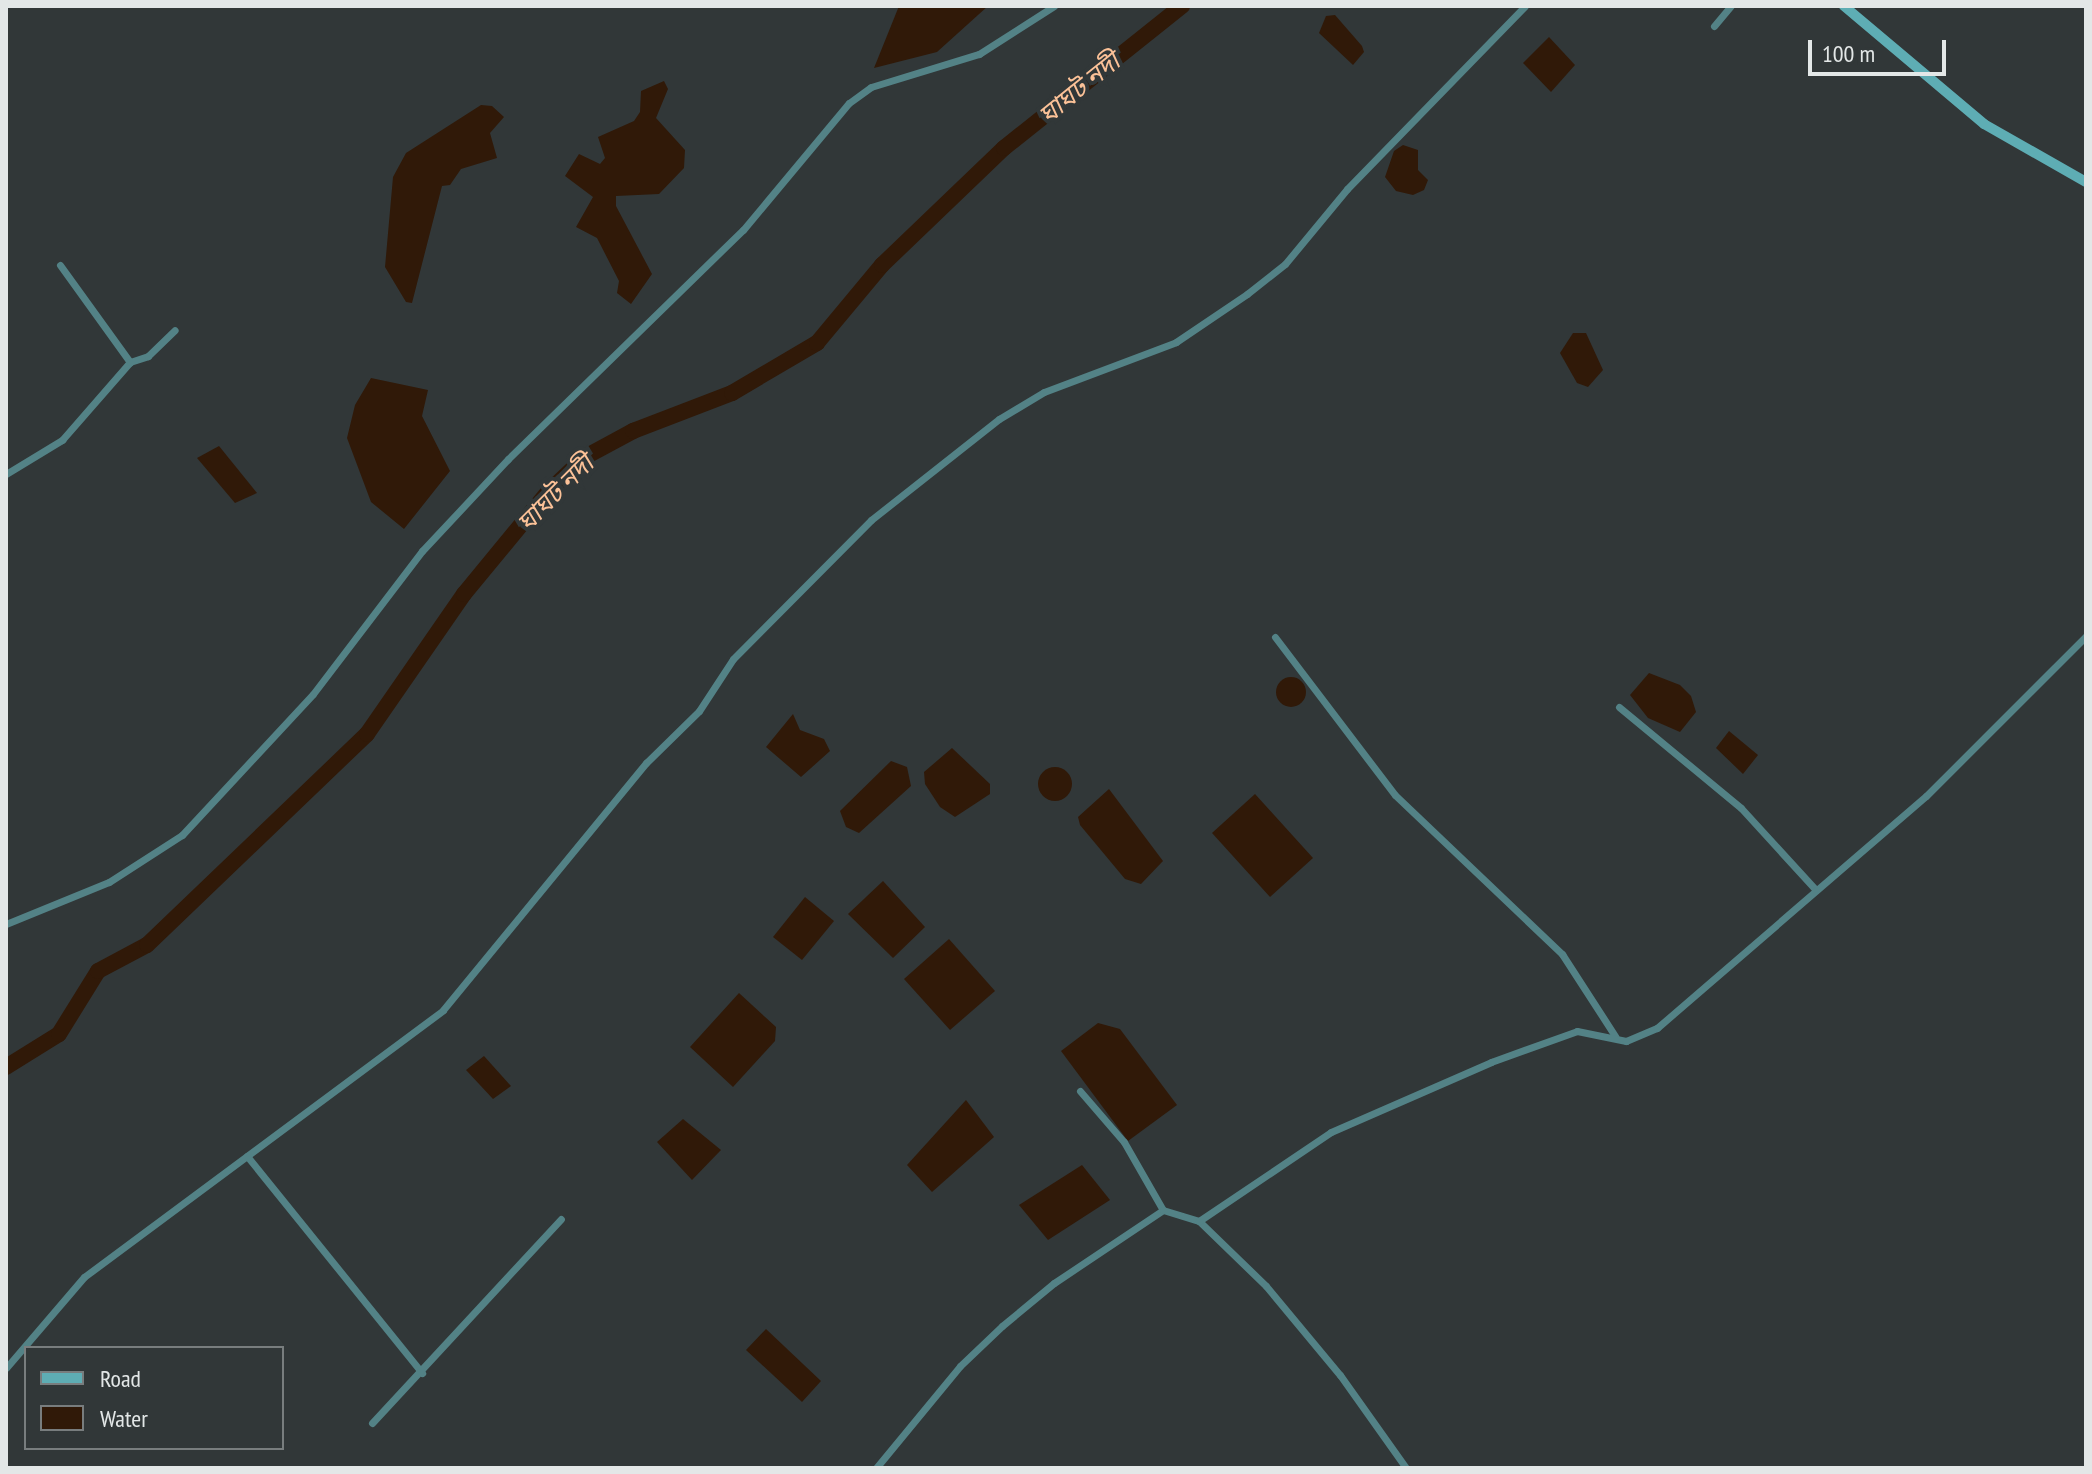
<!DOCTYPE html>
<meta charset="utf-8">
<style>
body{margin:0}
#map{position:relative;width:2092px;height:1474px;overflow:hidden;background:#313738;font-family:"PT Sans Narrow","Noto Sans Bengali",sans-serif}
div>[style]{position:absolute}
[style*='--x']{left:calc(var(--x)*1px);top:calc(var(--y)*1px);width:calc(var(--w)*1px);rotate:calc(var(--a)*1deg)}
.water>*{inset:0;background:#301908}
.round{border-radius:50%}
.river>*{height:16px;margin:-8px;padding:0 8px;transform-origin:8px;border-radius:8px;background:#301908}
.street>*{height:7px;margin:-3.5px;padding:0 3.5px;transform-origin:3.5px;border-radius:3.5px;background:#538286}
.secondary>*{height:10px;margin:-5px;padding:0 5px;transform-origin:5px;border-radius:5px;background:#5eadb4}
span{translate:-50% -50%;white-space:nowrap;text-align:center;line-height:1.15;-webkit-text-stroke:8px #313738;paint-order:stroke}
.water-label{font-size:26px;color:#fcc298;font-style:italic}
.frame{position:absolute;inset:0;border:8px solid #e3e7e7;pointer-events:none}
.legend{position:absolute;left:24px;top:1346px;width:260px;height:104px;box-sizing:border-box;background:#313738;border:2px solid #787d7e;margin:0;padding:10px 14px;list-style:none;font-size:24px;color:#e3e7e7}
.legend li{display:flex;align-items:center;gap:16px;height:40px}
.legend b{width:40px;border:2px solid #787d7e}
.scale{position:absolute;left:1808px;top:40px;width:138px;height:36px;box-sizing:border-box;border:4px solid #e3e7e7;border-top:0;padding-left:10px;font-size:24px;line-height:28px;white-space:nowrap;color:#e3e7e7;-webkit-text-stroke:6px #313738;paint-order:stroke}
</style>
<div id="map">
<div class="water">
<i style="clip-path:polygon(899px 6px,988px 6px,937px 52px,874px 68px)"></i>
<i style="clip-path:polygon(1335px 15px,1362px 46px,1364px 52px,1353px 65px,1319px 33px,1326px 16px)"></i>
<i style="clip-path:polygon(1549px 37px,1575px 65px,1551px 92px,1523px 63px)"></i>
<i style="clip-path:polygon(664px 81px,668px 89px,656px 118px,685px 150px,684px 168px,659px 194px,616px 196px,616px 206px,652px 274px,631px 304px,617px 293px,619px 281px,597px 238px,576px 227px,593px 197px,565px 176px,579px 154px,600px 164px,605px 158px,598px 137px,634px 121px,640px 112px,641px 91px)"></i>
<i style="clip-path:polygon(481px 105px,492px 106px,504px 117px,490px 133px,497px 158px,461px 169px,450px 185px,442px 186px,412px 303px,406px 302px,385px 267px,393px 177px,406px 153px)"></i>
<i style="clip-path:polygon(1403px 145px,1418px 150px,1418px 170px,1428px 180px,1424px 190px,1413px 195px,1396px 191px,1385px 177px,1394px 151px)"></i>
<i style="clip-path:polygon(1573px 333px,1586px 333px,1603px 370px,1588px 387px,1577px 383px,1560px 353px)"></i>
<i style="clip-path:polygon(371px 378px,428px 390px,422px 416px,450px 471px,404px 529px,371px 502px,347px 438px,355px 405px)"></i>
<i style="clip-path:polygon(219px 446px,257px 493px,235px 503px,197px 458px)"></i>
<i style="clip-path:polygon(1649px 673px,1680px 685px,1691px 696px,1696px 712px,1680px 732px,1648px 718px,1630px 695px)"></i>
<i class="round" style="left:1276px;top:677px;width:30px;height:30px"></i>
<i style="clip-path:polygon(793px 714px,800px 730px,824px 739px,830px 751px,801px 777px,766px 747px)"></i>
<i style="clip-path:polygon(1729px 731px,1758px 755px,1743px 774px,1716px 748px)"></i>
<i style="clip-path:polygon(952px 748px,990px 784px,990px 794px,955px 817px,940px 807px,925px 784px,924px 772px)"></i>
<i style="clip-path:polygon(891px 761px,907px 767px,911px 786px,859px 833px,846px 827px,840px 811px)"></i>
<i class="round" style="left:1038px;top:767px;width:34px;height:34px"></i>
<i style="clip-path:polygon(1109px 789px,1163px 861px,1141px 884px,1125px 879px,1080px 825px,1078px 817px)"></i>
<i style="clip-path:polygon(1255px 794px,1313px 858px,1270px 897px,1212px 833px)"></i>
<i style="clip-path:polygon(883px 881px,925px 927px,893px 958px,848px 914px)"></i>
<i style="clip-path:polygon(805px 897px,834px 921px,802px 960px,773px 937px)"></i>
<i style="clip-path:polygon(949px 939px,995px 991px,950px 1030px,904px 979px)"></i>
<i style="clip-path:polygon(739px 993px,776px 1027px,775px 1041px,733px 1087px,690px 1047px)"></i>
<i style="clip-path:polygon(1098px 1023px,1120px 1029px,1177px 1105px,1128px 1141px,1061px 1051px)"></i>
<i style="clip-path:polygon(484px 1056px,511px 1086px,493px 1099px,466px 1070px)"></i>
<i style="clip-path:polygon(966px 1100px,994px 1137px,932px 1192px,907px 1165px)"></i>
<i style="clip-path:polygon(683px 1119px,721px 1150px,692px 1180px,657px 1142px)"></i>
<i style="clip-path:polygon(1082px 1165px,1110px 1200px,1048px 1240px,1019px 1205px)"></i>
<i style="clip-path:polygon(766px 1329px,821px 1381px,802px 1402px,746px 1350px)"></i>
</div>
<div class="river">
<i style="--x:6;--y:1067;--w:62;--a:-31.9"></i>
<i style="--x:59;--y:1034;--w:74;--a:-58.2"></i>
<i style="--x:98;--y:971;--w:55;--a:-28"></i>
<i style="--x:147;--y:945;--w:305;--a:-43.8"></i>
<i style="--x:367;--y:734;--w:170;--a:-55.3"></i>
<i style="--x:464;--y:594;--w:132;--a:-50.5"></i>
<i style="--x:548;--y:492;--w:51;--a:-43.4"></i>
<i style="--x:585;--y:457;--w:55;--a:-28.4"></i>
<i style="--x:633;--y:431;--w:106;--a:-21"></i>
<i style="--x:732;--y:393;--w:99;--a:-30.5"></i>
<i style="--x:817;--y:343;--w:102;--a:-50.2"></i>
<i style="--x:882;--y:265;--w:169;--a:-43.8"></i>
<i style="--x:1004;--y:148;--w:228;--a:-38.6"></i>
</div>
<div class="street">
<i style="--x:1714;--y:26;--w:26;--a:-50"></i>
<i style="--x:60;--y:265;--w:120;--a:54.2"></i>
<i style="--x:6;--y:474;--w:66;--a:-31.3"></i>
<i style="--x:62;--y:440;--w:103;--a:-48.9"></i>
<i style="--x:130;--y:362;--w:19;--a:-18"></i>
<i style="--x:148;--y:356;--w:37;--a:-44"></i>
<i style="--x:1275;--y:637;--w:198;--a:52.8"></i>
<i style="--x:1395;--y:795;--w:231;--a:43.6"></i>
<i style="--x:1562;--y:954;--w:98;--a:57.1"></i>
<i style="--x:1619;--y:707;--w:158;--a:39.6"></i>
<i style="--x:1741;--y:808;--w:111;--a:47.6"></i>
<i style="--x:6;--y:924;--w:111;--a:-22.2"></i>
<i style="--x:109;--y:882;--w:87;--a:-32.8"></i>
<i style="--x:182;--y:835;--w:192;--a:-47.1"></i>
<i style="--x:313;--y:694;--w:180;--a:-52.7"></i>
<i style="--x:422;--y:551;--w:126;--a:-46.9"></i>
<i style="--x:508;--y:459;--w:328;--a:-44.3"></i>
<i style="--x:743;--y:230;--w:165;--a:-50.2"></i>
<i style="--x:849;--y:103;--w:27;--a:-36"></i>
<i style="--x:871;--y:87;--w:113;--a:-17"></i>
<i style="--x:979;--y:54;--w:89;--a:-32.6"></i>
<i style="--x:1080;--y:1091;--w:67;--a:49.2"></i>
<i style="--x:1124;--y:1142;--w:78;--a:60.2"></i>
<i style="--x:247;--y:1156;--w:279;--a:51.1"></i>
<i style="--x:1199;--y:1221;--w:93;--a:44.1"></i>
<i style="--x:1266;--y:1286;--w:116;--a:50.3"></i>
<i style="--x:1340;--y:1375;--w:114;--a:54.6"></i>
<i style="--x:6;--y:1368;--w:120;--a:-49.4"></i>
<i style="--x:84;--y:1277;--w:447;--a:-36.6"></i>
<i style="--x:443;--y:1010;--w:320;--a:-50.6"></i>
<i style="--x:646;--y:763;--w:74;--a:-44.5"></i>
<i style="--x:699;--y:711;--w:62;--a:-56.8"></i>
<i style="--x:733;--y:659;--w:196;--a:-45.2"></i>
<i style="--x:871;--y:520;--w:163;--a:-38.3"></i>
<i style="--x:999;--y:419;--w:52;--a:-31"></i>
<i style="--x:1044;--y:392;--w:141;--a:-20.7"></i>
<i style="--x:1176;--y:342;--w:86;--a:-34.1"></i>
<i style="--x:1247;--y:294;--w:48;--a:-38.3"></i>
<i style="--x:1285;--y:264;--w:97;--a:-50.4"></i>
<i style="--x:1347;--y:189;--w:255;--a:-45.8"></i>
<i style="--x:372;--y:1423;--w:278;--a:-47.2"></i>
<i style="--x:876;--y:1468;--w:132;--a:-50.5"></i>
<i style="--x:960;--y:1366;--w:58;--a:-43.6"></i>
<i style="--x:1002;--y:1326;--w:67;--a:-39.6"></i>
<i style="--x:1054;--y:1283;--w:131;--a:-33.8"></i>
<i style="--x:1163;--y:1210;--w:38;--a:17"></i>
<i style="--x:1199;--y:1221;--w:159;--a:-34"></i>
<i style="--x:1331;--y:1132;--w:175;--a:-23.6"></i>
<i style="--x:1491;--y:1062;--w:91;--a:-19.8"></i>
<i style="--x:1577;--y:1031;--w:50;--a:11.5"></i>
<i style="--x:1626;--y:1041;--w:34;--a:-23"></i>
<i style="--x:1657;--y:1028;--w:355;--a:-40.8"></i>
<i style="--x:1926;--y:796;--w:226;--a:-45"></i>
</div>
<div class="secondary">
<i style="--x:1844;--y:6;--w:183;--a:40.1"></i>
<i style="--x:1984;--y:124;--w:117;--a:29.6"></i>
</div>
<div class="water-label">
<span style="left:1079px;top:88px;rotate:-39deg">ঘাঘট নদী</span>
<span style="left:555px;top:493px;rotate:-45deg">ঘাঘট নদী</span>
</div>
<div class="frame"></div>
<ul class="legend">
<li><b style="height:10px;background:#5eadb4"></b>Road</li>
<li><b style="height:22px;background:#301908"></b>Water</li>
</ul>
<div class="scale">100 m</div>
</div>
